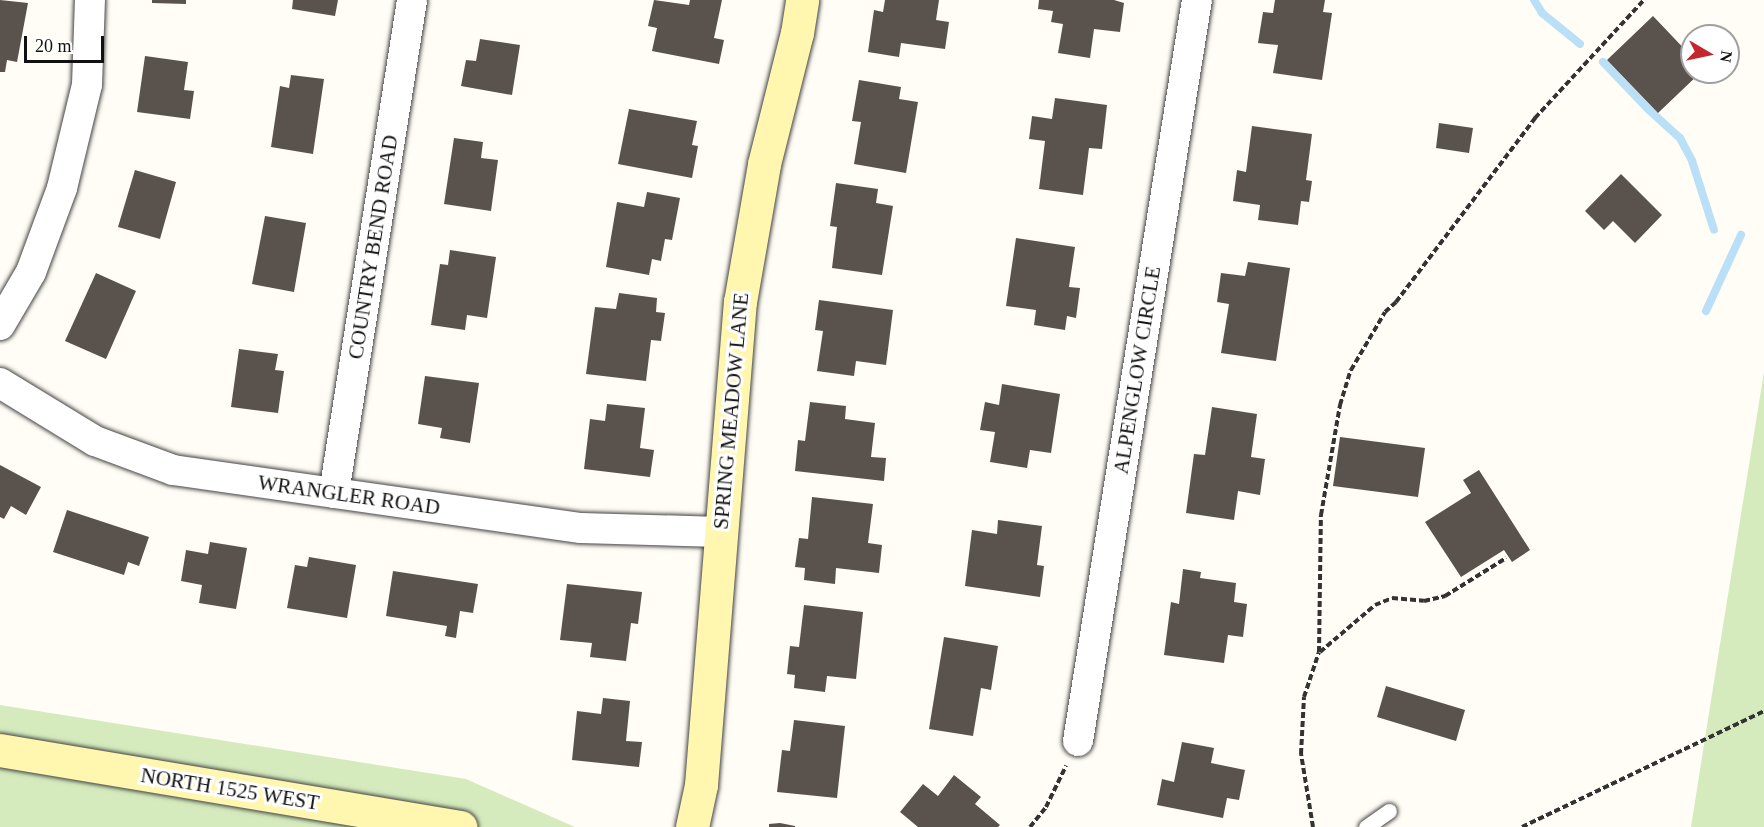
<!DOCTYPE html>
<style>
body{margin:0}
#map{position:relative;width:1764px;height:827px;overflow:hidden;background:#fffdf5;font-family:Georgia,serif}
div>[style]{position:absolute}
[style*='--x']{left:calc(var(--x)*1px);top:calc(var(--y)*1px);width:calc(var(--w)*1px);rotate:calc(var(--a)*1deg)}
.green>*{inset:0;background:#d5ebbd}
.stream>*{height:8px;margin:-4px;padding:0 4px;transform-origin:4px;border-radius:4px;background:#b9e0f7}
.building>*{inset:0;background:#5a524d}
.path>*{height:4px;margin-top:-2px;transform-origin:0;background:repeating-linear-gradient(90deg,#333 0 6px,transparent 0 9px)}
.roads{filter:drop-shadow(0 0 2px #444) drop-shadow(0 0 2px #444)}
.lane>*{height:15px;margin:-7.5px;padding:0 7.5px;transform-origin:7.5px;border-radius:7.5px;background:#fff}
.street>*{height:30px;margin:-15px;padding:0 15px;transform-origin:15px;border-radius:15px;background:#fff}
.secondary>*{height:33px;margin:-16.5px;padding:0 16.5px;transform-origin:16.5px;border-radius:16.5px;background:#fff6b0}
span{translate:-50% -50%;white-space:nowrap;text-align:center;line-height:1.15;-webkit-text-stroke:6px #fff;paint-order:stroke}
.street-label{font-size:21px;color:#111}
.north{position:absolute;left:1680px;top:24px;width:60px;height:60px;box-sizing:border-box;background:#fff;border:2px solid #a0a0a0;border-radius:50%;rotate:99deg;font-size:16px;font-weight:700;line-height:24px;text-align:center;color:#111}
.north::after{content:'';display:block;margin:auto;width:21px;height:27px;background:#c4262e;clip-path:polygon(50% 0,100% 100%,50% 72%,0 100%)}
.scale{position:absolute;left:24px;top:36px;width:80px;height:27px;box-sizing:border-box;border:3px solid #111;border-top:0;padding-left:8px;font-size:18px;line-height:21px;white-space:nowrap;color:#111;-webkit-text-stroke:4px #fff;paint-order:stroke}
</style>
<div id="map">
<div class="green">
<i style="clip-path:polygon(1764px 372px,1764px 827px,1691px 827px,1712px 694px)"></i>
<i style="clip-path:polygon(0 705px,466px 779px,575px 827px,0 827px)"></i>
</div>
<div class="stream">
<i style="--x:1534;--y:0;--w:15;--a:58"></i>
<i style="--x:1542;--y:13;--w:49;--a:39.2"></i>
<i style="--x:1603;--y:62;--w:66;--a:46.2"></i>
<i style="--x:1649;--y:110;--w:42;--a:42.1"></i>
<i style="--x:1680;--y:138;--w:26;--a:62"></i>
<i style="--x:1692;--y:161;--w:72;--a:72.3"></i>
<i style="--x:1706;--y:311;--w:84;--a:-65.3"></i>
</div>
<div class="building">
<i style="clip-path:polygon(0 0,28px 3px,17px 62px,7px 60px,5px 72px,0 72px)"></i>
<i style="clip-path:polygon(152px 0,186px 0,186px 4px,152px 3px)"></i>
<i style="clip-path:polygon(293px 0,338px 0,335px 16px,292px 9px)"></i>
<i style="clip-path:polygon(654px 0,689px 5px,690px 0,722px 0,714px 38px,724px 40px,719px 64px,652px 51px,657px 28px,648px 26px)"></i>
<i style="clip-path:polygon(885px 0,939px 0,936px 20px,949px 22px,945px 49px,901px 43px,899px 57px,868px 52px,874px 10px,883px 12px)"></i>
<i style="clip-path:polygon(1039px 0,1114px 0,1124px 3px,1120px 32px,1094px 29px,1090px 58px,1058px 53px,1063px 24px,1051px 22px,1053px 11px,1038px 9px)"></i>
<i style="clip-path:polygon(1275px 0,1325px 0,1323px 12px,1332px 13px,1322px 80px,1273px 73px,1278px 45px,1258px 43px,1263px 12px,1273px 13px)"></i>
<i style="clip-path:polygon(1653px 16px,1692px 57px,1692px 72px,1701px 72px,1658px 113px,1607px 60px)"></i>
<i style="clip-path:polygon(480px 39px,520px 45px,512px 95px,461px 86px,466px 60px,476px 61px)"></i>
<i style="clip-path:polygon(145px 56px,188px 62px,184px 90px,194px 91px,190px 119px,137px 112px)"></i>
<i style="clip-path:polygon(291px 75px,324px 79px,313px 154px,271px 147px,280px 86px,289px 88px)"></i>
<i style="clip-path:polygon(859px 80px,901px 87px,899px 99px,918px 102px,906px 173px,854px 164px,861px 122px,852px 121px)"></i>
<i style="clip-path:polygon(1055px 98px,1107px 105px,1102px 149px,1089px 148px,1083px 195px,1039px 189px,1045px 141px,1029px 139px,1032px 116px,1052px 119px)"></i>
<i style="clip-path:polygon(629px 109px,697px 121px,692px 145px,698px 146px,692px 178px,618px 164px)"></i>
<i style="clip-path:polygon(1439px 123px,1473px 128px,1469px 153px,1436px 148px)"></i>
<i style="clip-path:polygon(1252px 126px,1312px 134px,1306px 180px,1312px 181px,1309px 202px,1301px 201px,1298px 225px,1258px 220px,1260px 205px,1233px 201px,1237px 170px,1246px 172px)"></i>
<i style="clip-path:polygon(454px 138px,483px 142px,481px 158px,498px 160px,491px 211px,444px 204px)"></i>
<i style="clip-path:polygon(135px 170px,176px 182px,160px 239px,118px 227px)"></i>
<i style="clip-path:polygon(1621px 174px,1662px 215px,1635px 243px,1613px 221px,1604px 230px,1585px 211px)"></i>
<i style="clip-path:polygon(836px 183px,878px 189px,876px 203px,893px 206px,882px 275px,832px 268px,837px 227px,830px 226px)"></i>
<i style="clip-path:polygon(647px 192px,680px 198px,672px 240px,665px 239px,661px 261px,652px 259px,649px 275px,606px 267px,617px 202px,644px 207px)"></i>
<i style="clip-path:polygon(265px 216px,306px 223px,294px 292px,252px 284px)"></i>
<i style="clip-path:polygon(1016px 238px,1075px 247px,1069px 287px,1080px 288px,1076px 318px,1067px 316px,1065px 330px,1034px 325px,1036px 310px,1006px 306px)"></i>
<i style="clip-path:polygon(450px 250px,496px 257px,487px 318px,467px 315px,465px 330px,431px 325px,440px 264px,448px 265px)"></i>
<i style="clip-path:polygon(1248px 262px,1290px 268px,1276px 361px,1221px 353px,1229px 304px,1217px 302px,1221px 273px,1245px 276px)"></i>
<i style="clip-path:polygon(96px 273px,136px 291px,106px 359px,65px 341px)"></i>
<i style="clip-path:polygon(619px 293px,657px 298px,656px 312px,665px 313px,661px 341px,651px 340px,646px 381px,586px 374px,595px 307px,616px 309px)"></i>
<i style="clip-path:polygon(819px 300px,893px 310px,886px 365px,856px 361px,854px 376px,817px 371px,823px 331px,815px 330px)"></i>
<i style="clip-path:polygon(239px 349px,278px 354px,275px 370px,284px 371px,278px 413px,231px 407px)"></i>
<i style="clip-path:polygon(425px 376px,479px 383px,470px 443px,440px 438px,442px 428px,418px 424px)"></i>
<i style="clip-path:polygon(1002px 384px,1060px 394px,1051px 453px,1030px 450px,1027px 468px,990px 462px,995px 432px,980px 430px,985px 402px,999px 405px)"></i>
<i style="clip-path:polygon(810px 402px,846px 406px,845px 419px,875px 423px,871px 457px,886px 458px,884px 481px,795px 471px,798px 440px,805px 441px)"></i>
<i style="clip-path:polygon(607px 404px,645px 408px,640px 448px,654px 450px,650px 477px,584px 469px,590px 419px,605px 421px)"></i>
<i style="clip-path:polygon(1212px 407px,1257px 414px,1251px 457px,1265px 459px,1260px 495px,1238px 491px,1234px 520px,1186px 513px,1194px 454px,1205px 455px)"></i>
<i style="clip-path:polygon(1340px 437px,1425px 448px,1418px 497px,1333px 486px)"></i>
<i style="clip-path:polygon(0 465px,41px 487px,26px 515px,11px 506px,4px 519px,0 517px)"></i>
<i style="clip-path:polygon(1479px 470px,1530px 550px,1512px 562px,1504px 550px,1461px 577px,1425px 522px,1471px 493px,1463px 480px)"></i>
<i style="clip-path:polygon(812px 497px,873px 504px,868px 543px,882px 545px,879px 573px,836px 568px,835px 584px,804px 580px,805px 568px,795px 567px,799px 538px,808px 539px)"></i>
<i style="clip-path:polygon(67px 510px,149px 537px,139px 566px,128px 562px,124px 575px,53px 552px)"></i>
<i style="clip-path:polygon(998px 520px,1042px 526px,1037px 565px,1044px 566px,1040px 597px,965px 586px,972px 530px,997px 534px)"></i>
<i style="clip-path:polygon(210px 542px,247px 548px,236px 609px,199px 603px,202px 585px,181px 581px,186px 550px,208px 554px)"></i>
<i style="clip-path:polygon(309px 557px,356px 565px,347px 618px,287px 608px,295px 565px,307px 567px)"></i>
<i style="clip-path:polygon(1183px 569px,1201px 572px,1200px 578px,1236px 583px,1234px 602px,1247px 604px,1243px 637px,1228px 635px,1224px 663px,1164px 655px,1171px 602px,1179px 604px)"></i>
<i style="clip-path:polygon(393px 571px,478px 584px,473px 613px,460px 611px,456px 638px,445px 636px,447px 626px,386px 616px)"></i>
<i style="clip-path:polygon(567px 584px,642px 592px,638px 624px,631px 623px,626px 661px,590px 657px,592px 643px,560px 640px)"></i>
<i style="clip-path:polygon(804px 605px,863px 612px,856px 679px,827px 676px,825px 692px,794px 688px,795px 675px,787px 674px,790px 646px,799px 647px)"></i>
<i style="clip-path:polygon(944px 637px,998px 646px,991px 690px,981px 688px,973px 736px,929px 729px)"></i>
<i style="clip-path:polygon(1386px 686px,1465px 710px,1456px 741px,1377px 717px)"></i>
<i style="clip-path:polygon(603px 698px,630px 701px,626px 741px,642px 742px,639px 767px,572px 760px,577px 711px,601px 714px)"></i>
<i style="clip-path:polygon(794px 720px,845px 726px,837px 798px,777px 792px,782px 750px,790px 751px)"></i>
<i style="clip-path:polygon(1182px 742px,1214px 748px,1211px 763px,1245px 770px,1239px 800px,1227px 798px,1223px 818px,1157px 805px,1162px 779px,1174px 782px)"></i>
<i style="clip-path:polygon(954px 775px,981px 797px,975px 804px,1000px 825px,998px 827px,918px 827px,900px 812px,923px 784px,938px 796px)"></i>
<i style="clip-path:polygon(780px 823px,795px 826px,795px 827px,769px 827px,769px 824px)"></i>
</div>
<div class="path">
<i style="--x:1320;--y:652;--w:72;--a:-40.5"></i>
<i style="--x:1375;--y:605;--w:18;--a:-22"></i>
<i style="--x:1392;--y:598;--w:32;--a:5"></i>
<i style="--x:1424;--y:601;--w:22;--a:-13"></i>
<i style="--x:1445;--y:596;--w:72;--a:-31.9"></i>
<i style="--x:1030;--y:827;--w:26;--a:-51"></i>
<i style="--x:1046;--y:807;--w:46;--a:-64"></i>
<i style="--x:1313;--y:827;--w:74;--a:-99.3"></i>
<i style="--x:1301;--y:754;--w:57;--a:-87"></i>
<i style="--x:1304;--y:697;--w:47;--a:-71.6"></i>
<i style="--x:1319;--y:652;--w:137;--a:-89.2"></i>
<i style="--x:1321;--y:515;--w:112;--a:-80.2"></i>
<i style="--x:1340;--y:405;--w:37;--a:-73"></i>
<i style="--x:1351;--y:370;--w:67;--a:-59.6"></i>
<i style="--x:1385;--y:312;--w:15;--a:-42"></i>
<i style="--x:1396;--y:302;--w:231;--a:-52.9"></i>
<i style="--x:1535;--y:118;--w:161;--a:-47.3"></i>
<i style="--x:1522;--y:827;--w:268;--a:-25.6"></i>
</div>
<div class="roads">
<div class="lane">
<i style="--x:1366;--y:827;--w:28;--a:-35"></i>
</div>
<div class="street">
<i style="--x:0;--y:325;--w:61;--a:-59.7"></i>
<i style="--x:31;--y:272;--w:90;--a:-69.7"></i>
<i style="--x:62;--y:188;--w:106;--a:-76.4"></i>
<i style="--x:87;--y:85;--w:85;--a:-88"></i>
<i style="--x:0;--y:383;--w:111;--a:31.4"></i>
<i style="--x:95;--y:441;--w:83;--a:20.4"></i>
<i style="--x:173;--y:470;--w:412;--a:8.1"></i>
<i style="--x:581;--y:528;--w:139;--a:1.6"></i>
<i style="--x:334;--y:493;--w:499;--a:-81"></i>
<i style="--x:1078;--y:741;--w:750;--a:-80.88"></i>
</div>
<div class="secondary">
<i style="--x:0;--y:750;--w:467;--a:9.5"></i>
<i style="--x:692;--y:827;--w:43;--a:-77.9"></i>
<i style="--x:701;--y:785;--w:485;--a:-85.4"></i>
<i style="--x:740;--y:302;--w:140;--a:-80.1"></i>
<i style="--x:764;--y:164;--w:135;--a:-75.9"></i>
<i style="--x:797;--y:33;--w:33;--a:-81"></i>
</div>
</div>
<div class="street-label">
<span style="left:373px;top:247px;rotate:-81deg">COUNTRY BEND ROAD</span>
<span style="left:1137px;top:370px;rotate:-81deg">ALPENGLOW CIRCLE</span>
<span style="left:731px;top:411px;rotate:-85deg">SPRING MEADOW LANE</span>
<span style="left:349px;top:495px;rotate:8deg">WRANGLER ROAD</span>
<span style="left:230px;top:789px;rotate:9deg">NORTH 1525 WEST</span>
</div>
<div class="north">N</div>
<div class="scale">20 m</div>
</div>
